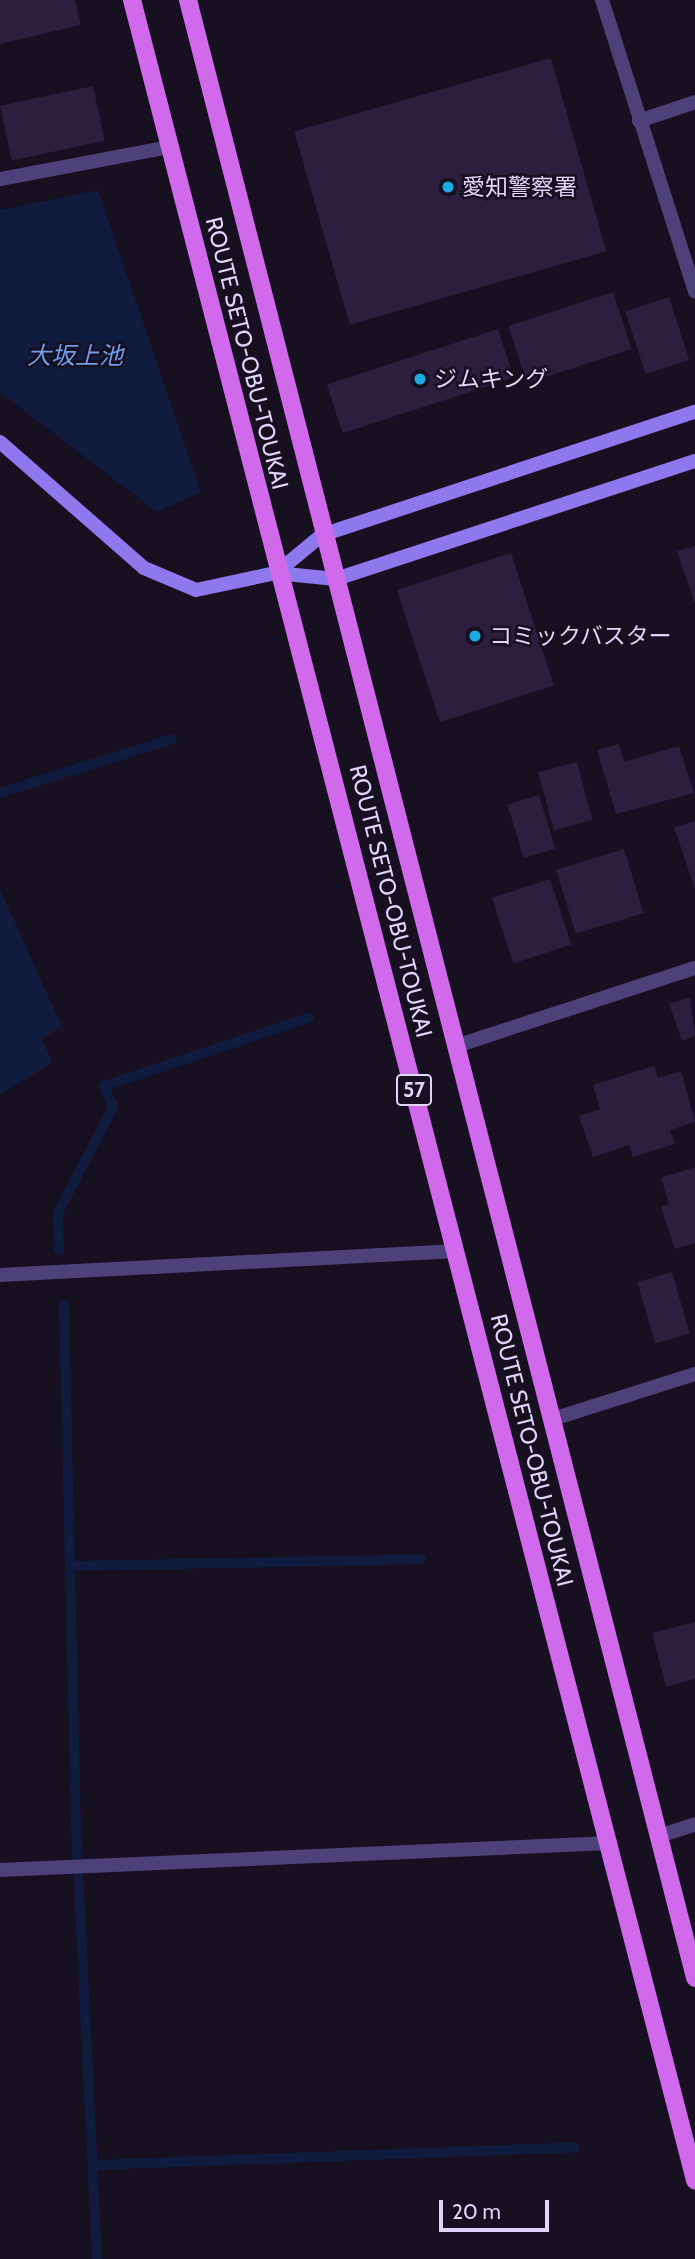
<!DOCTYPE html>
<meta charset="utf-8">
<style>
body{margin:0}
#map{position:relative;width:695px;height:2259px;overflow:hidden;background:#161021;font-family:Cabin,"Noto Sans JP",sans-serif}
div>[style]{position:absolute}
.water>*{inset:0;background:#111b3e}
.stream>*{height:10px;margin:-5px;padding:0 5px;transform-origin:5px;border-radius:5px;background:#111b3e}
.building>*{inset:0;background:#2b1e3f;transform-origin:0 0}
.street>*{height:14px;margin:-7px;padding:0 7px;transform-origin:7px;border-radius:7px;background:#4d417a}
.secondary>*{height:14px;margin:-7px;padding:0 7px;transform-origin:7px;border-radius:7px;background:#8e78ee}
.primary>*{height:18px;margin:-9px;padding:0 9px;transform-origin:9px;border-radius:9px;background:#d169ed}
.dots>*{width:19px;height:19px;translate:-50% -50%;box-sizing:border-box;border:4px solid #161021;border-radius:50%}
span{translate:-50% -50%;white-space:nowrap;text-align:center;line-height:1.15;-webkit-text-stroke:5px #161021;paint-order:stroke}
.shield-label span{padding:2px 5px;background:#161021;border:2px solid;border-radius:5px;-webkit-text-stroke-width:0}
.shield-label{font-size:21px;color:#dfd5fa;font-weight:700}
.poi-label{font-size:23px;color:#dfd5fa}
.left{translate:0 -50%;text-align:left}
.street-label{font-size:23px;color:#dfd5fa}
.water-label{font-size:24px;color:#709eed;font-style:italic}
.scale{position:absolute;left:439px;top:2200px;width:110px;height:32px;box-sizing:border-box;border:4px solid #dfd5fa;border-top:0;padding-left:9px;font-size:21px;line-height:24px;white-space:nowrap;color:#dfd5fa;-webkit-text-stroke:5px #161021;paint-order:stroke}
</style>
<div id="map">
<div class="water">
<div style="clip-path:polygon(98px 190px,201px 492px,157px 512px,0 392px,0 210px)"></div>
<div style="clip-path:polygon(0 889px,62px 1027px,41px 1039px,53px 1062px,0 1095px)"></div>
</div>
<div class="stream">
<div style="left:0;top:793px;width:180px;rotate:-17.4deg"></div>
<div style="left:59px;top:1250px;width:37px;rotate:-92deg"></div>
<div style="left:58px;top:1213px;width:119px;rotate:-62.6deg"></div>
<div style="left:113px;top:1107px;width:23px;rotate:-113deg"></div>
<div style="left:104px;top:1086px;width:216px;rotate:-18.4deg"></div>
<div style="left:64px;top:1305px;width:522px;rotate:88.68deg"></div>
<div style="left:76px;top:1827px;width:433px;rotate:87.2deg"></div>
<div style="left:71px;top:1566px;width:350px;rotate:-1.1deg"></div>
<div style="left:95px;top:2165px;width:480px;rotate:-2.1deg"></div>
</div>
<div class="building">
<div style="clip-path:polygon(0 0,75px 0,81px 25px,0 44px)"></div>
<div style="left:551px;top:58px;width:201px;height:267px;rotate:74deg"></div>
<div style="left:93px;top:86px;width:56px;height:95px;rotate:78deg"></div>
<div style="left:613px;top:292px;width:60px;height:110px;rotate:72deg"></div>
<div style="left:669px;top:297px;width:66px;height:46px;rotate:72deg"></div>
<div style="left:498px;top:329px;width:51px;height:180px;rotate:72deg"></div>
<div style="clip-path:polygon(695px 546px,695px 604px,677px 551px)"></div>
<div style="left:511px;top:553px;width:139px;height:120px;rotate:72deg"></div>
<div style="clip-path:polygon(619px 744px,624px 762px,679px 746px,694px 793px,616px 814px,597px 750px)"></div>
<div style="left:577px;top:762px;width:60px;height:40px;rotate:75deg"></div>
<div style="left:539px;top:795px;width:56px;height:33px;rotate:73deg"></div>
<div style="clip-path:polygon(695px 821px,695px 889px,674px 827px)"></div>
<div style="left:624px;top:849px;width:67px;height:71px;rotate:73deg"></div>
<div style="left:550px;top:879px;width:69px;height:61px;rotate:72deg"></div>
<div style="clip-path:polygon(690px 997px,695px 1036px,682px 1041px,669px 1004px)"></div>
<div style="clip-path:polygon(654px 1066px,658px 1078px,681px 1071px,695px 1122px,670px 1130px,675px 1144px,633px 1157px,629px 1145px,593px 1157px,579px 1116px,600px 1109px,593px 1085px)"></div>
<div style="clip-path:polygon(695px 1167px,695px 1243px,675px 1249px,661px 1207px,669px 1204px,661px 1178px)"></div>
<div style="left:672px;top:1272px;width:64px;height:36px;rotate:74deg"></div>
<div style="clip-path:polygon(695px 1622px,695px 1679px,666px 1687px,652px 1633px)"></div>
</div>
<div class="street">
<div style="left:602px;top:0;width:306px;rotate:72.3deg"></div>
<div style="left:639px;top:121px;width:59px;rotate:-18.7deg"></div>
<div style="left:0;top:179px;width:173px;rotate:-10.7deg"></div>
<div style="left:456px;top:1046px;width:251px;rotate:-18.1deg"></div>
<div style="left:0;top:1275px;width:457px;rotate:-3deg"></div>
<div style="left:553px;top:1419px;width:149px;rotate:-17.6deg"></div>
<div style="left:659px;top:1836px;width:38px;rotate:-18deg"></div>
<div style="left:0;top:1870px;width:611px;rotate:-2.53deg"></div>
</div>
<div class="secondary">
<div style="left:0;top:442px;width:191px;rotate:41.2deg"></div>
<div style="left:144px;top:568px;width:56px;rotate:22.9deg"></div>
<div style="left:196px;top:590px;width:82px;rotate:-12deg"></div>
<div style="left:276px;top:573px;width:60px;rotate:5.7deg"></div>
<div style="left:336px;top:579px;width:378px;rotate:-18.2deg"></div>
<div style="left:276px;top:573px;width:60px;rotate:-39.6deg"></div>
<div style="left:322px;top:535px;width:393px;rotate:-18.3deg"></div>
</div>
<div class="primary">
<div style="left:132px;top:0;width:2252px;rotate:75.52deg"></div>
<div style="left:188px;top:0;width:2042px;rotate:75.62deg"></div>
</div>
<div class="dots">
<div style="left:448px;top:187px;background:#1babe0"></div>
<div style="left:420px;top:379px;background:#1babe0"></div>
<div style="left:475px;top:636px;background:#1babe0"></div>
</div>
<div class="shield-label">
<span style="left:414px;top:1090px">57</span>
</div>
<div class="poi-label">
<span class="left" style="left:462px;top:187px">愛知警察署</span>
<span class="left" style="left:434px;top:379px">ジムキング</span>
<span class="left" style="left:489px;top:636px">コミックバスター</span>
</div>
<div class="street-label">
<span style="left:247px;top:353px;rotate:76deg">ROUTE SETO-OBU-TOUKAI</span>
<span style="left:391px;top:901px;rotate:76deg">ROUTE SETO-OBU-TOUKAI</span>
<span style="left:532px;top:1450px;rotate:76deg">ROUTE SETO-OBU-TOUKAI</span>
</div>
<div class="water-label">
<span style="left:75px;top:356px">大坂上池</span>
</div>
<div class="scale">20 m</div>
</div>
